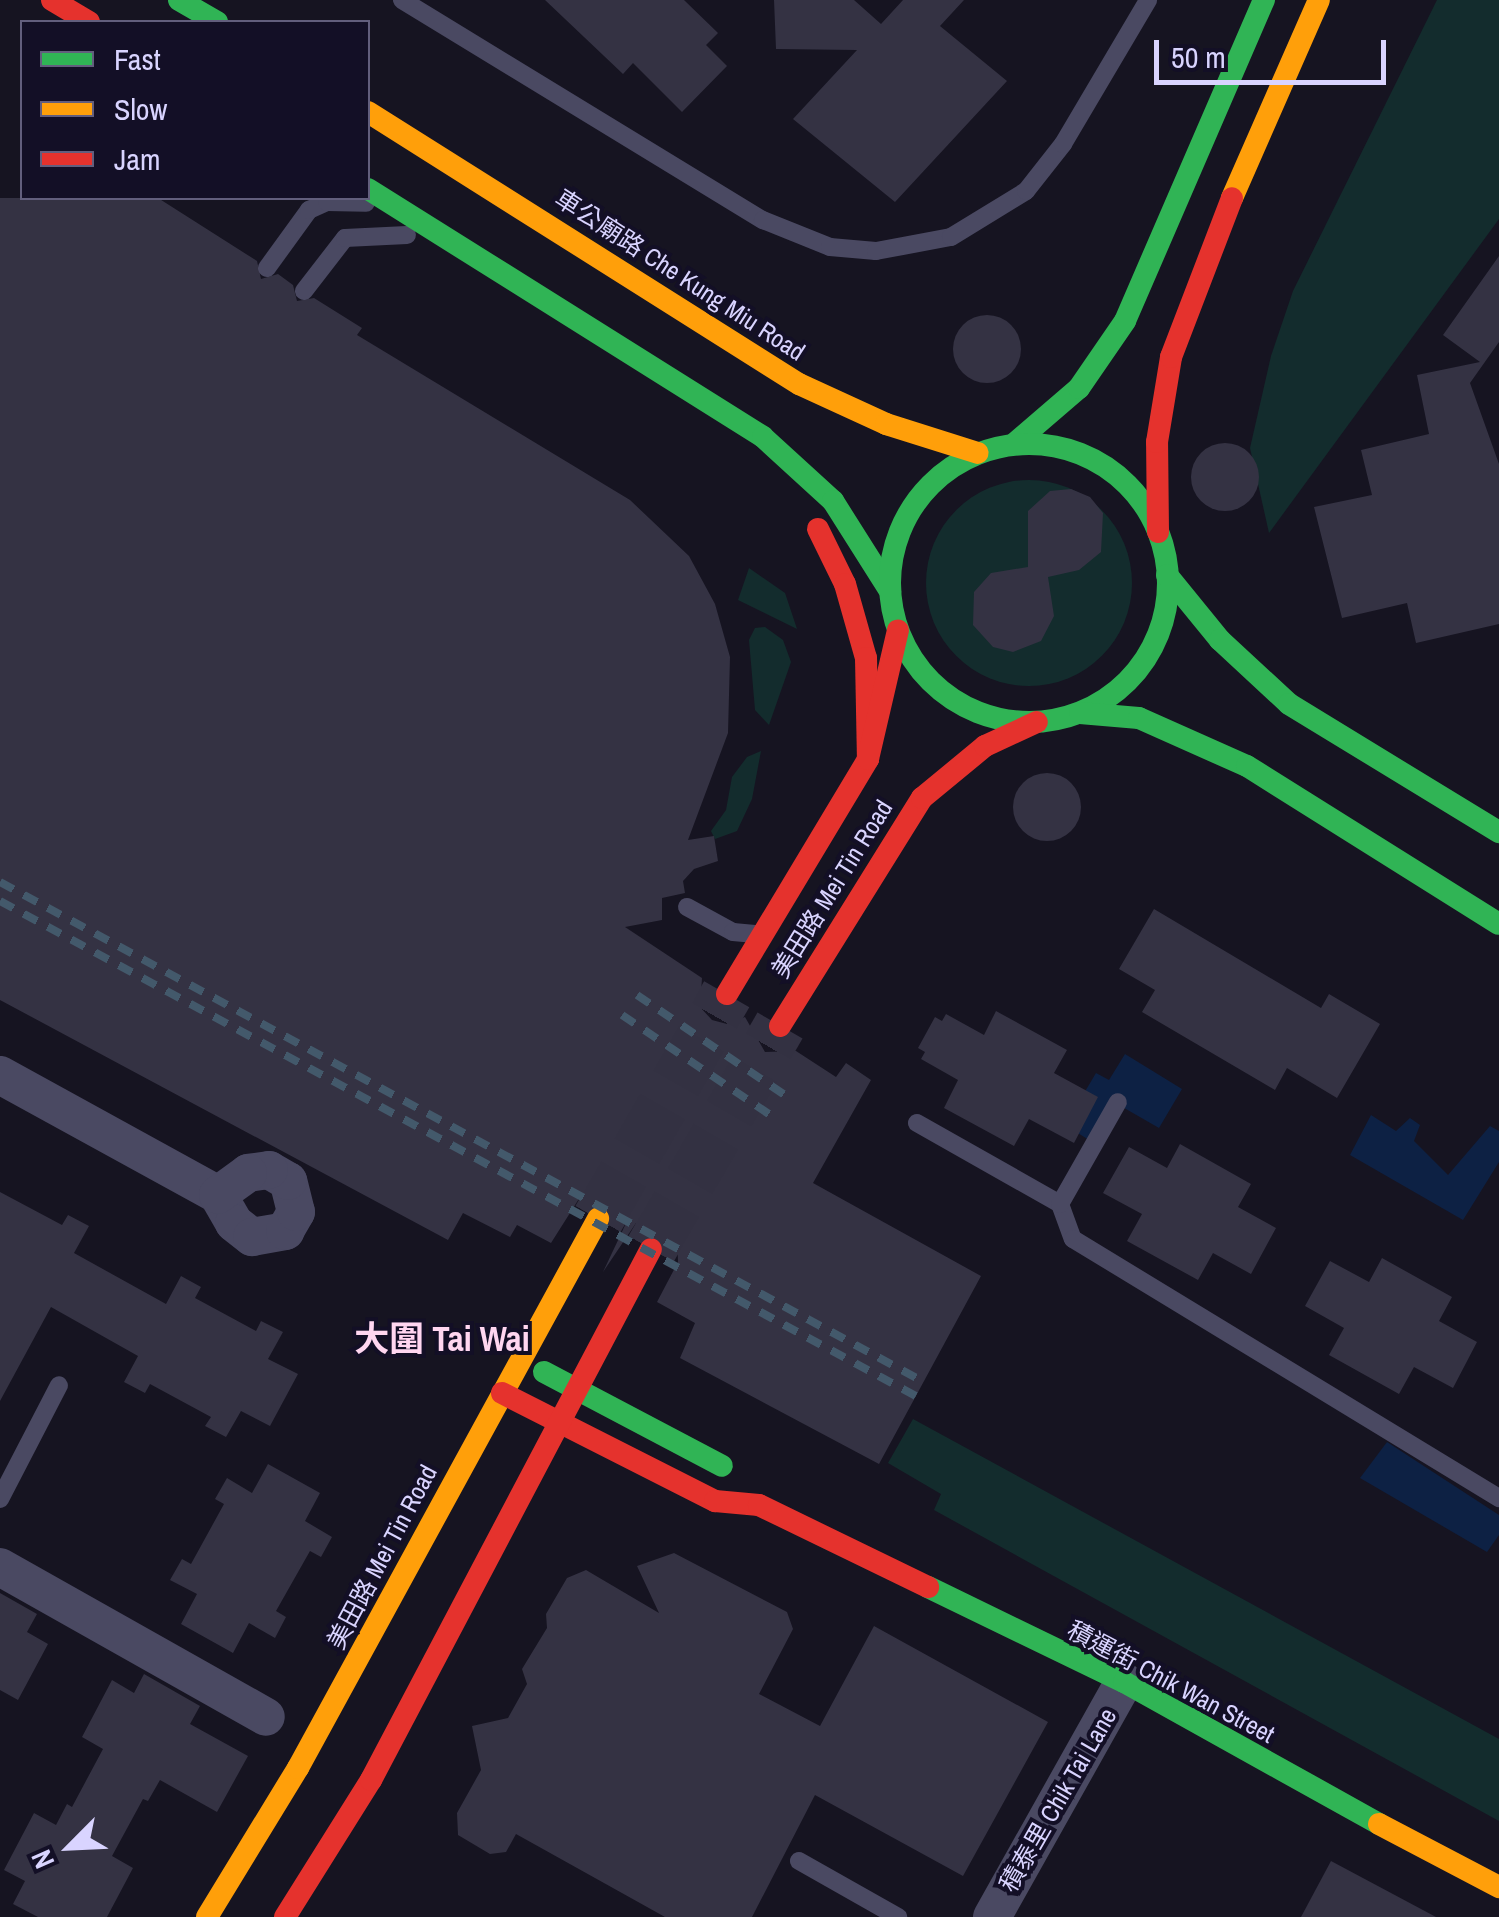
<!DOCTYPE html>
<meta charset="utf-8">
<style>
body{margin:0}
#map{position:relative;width:1499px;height:1917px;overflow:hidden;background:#161421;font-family:"Archivo Narrow","Noto Sans TC",sans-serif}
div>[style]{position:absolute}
.green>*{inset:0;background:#132c2d}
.round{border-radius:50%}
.water>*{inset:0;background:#0d2144}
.building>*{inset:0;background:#343243}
.secondary-tunnel>*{height:52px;margin-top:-26px;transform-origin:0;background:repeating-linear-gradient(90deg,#333142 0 52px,transparent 0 78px)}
.lane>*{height:18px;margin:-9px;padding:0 9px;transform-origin:9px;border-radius:9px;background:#4a4962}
.street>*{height:38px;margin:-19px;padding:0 19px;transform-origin:19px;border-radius:19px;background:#4a4962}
.fast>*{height:22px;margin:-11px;padding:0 11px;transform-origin:11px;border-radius:11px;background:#30b455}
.fast>.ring{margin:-11px;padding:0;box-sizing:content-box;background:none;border:22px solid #30b455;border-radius:50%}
.slow>*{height:22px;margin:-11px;padding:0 11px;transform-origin:11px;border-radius:11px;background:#ff9f0a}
.jam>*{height:22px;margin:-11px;padding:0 11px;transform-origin:11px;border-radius:11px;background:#e5322d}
.rail>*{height:8px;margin-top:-4px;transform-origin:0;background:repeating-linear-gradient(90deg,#43596b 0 15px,transparent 0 27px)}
span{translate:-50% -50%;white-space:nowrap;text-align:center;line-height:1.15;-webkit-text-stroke:8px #130f26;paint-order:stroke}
.street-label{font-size:25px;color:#d9d4ff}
.district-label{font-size:35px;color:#ffd6f0;font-weight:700}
.legend{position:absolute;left:20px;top:20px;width:350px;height:180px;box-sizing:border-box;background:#130f26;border:2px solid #625e7d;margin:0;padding:12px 18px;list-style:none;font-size:30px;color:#d9d4ff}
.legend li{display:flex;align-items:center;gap:20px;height:50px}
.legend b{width:50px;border:2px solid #625e7d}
.north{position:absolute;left:20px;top:1797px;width:100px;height:100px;-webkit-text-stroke:8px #130f26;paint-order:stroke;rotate:246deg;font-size:28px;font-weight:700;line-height:40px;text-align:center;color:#d9d4ff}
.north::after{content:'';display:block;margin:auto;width:35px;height:45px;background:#d9d4ff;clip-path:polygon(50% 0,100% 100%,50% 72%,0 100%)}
.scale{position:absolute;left:1154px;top:40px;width:232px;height:45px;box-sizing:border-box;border:5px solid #d9d4ff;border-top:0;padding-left:12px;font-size:30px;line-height:35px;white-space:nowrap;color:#d9d4ff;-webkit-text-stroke:8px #130f26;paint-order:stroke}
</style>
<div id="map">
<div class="green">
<div style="clip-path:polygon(1437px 0,1499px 0,1499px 219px,1269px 533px,1250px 448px,1271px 356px,1293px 291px)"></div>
<div class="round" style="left:926px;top:480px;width:206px;height:206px"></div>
<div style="clip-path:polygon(749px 568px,785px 593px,797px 629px,738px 600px)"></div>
<div style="clip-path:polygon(765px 627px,783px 640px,791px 662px,769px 725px,755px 710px,749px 640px,755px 628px)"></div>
<div style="clip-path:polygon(761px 751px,752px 799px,737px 831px,715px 839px,711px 831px,726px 810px,732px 777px,747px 757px)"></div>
<div style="clip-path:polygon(913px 1419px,1499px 1739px,1499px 1821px,934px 1510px,941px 1494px,888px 1463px)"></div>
</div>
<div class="water">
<div style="clip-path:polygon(1125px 1054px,1182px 1089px,1159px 1128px,1112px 1101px,1089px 1140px,1065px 1125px,1096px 1073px,1109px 1080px)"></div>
<div style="clip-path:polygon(1371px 1115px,1396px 1131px,1410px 1118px,1420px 1125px,1414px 1141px,1448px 1175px,1490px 1126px,1499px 1131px,1499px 1162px,1463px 1220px,1350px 1155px)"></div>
<div style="clip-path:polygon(1387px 1442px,1499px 1515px,1499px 1535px,1487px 1552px,1360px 1478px)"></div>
</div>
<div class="building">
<div style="clip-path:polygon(545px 0,684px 0,718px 33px,706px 45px,727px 66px,682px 112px,633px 63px,623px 74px)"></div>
<div style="clip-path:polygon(774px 0,854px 0,881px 24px,903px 0,964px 0,940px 26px,1007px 81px,895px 202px,793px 119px,857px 50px,776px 49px)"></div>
<div style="clip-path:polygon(0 198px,158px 198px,257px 261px,261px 279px,278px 274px,293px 285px,297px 301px,314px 298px,362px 328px,357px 335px,630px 500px,689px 556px,715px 604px,730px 657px,728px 733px,688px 840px,714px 836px,718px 861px,694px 869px,683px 881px,685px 893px,662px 898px,662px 920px,625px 927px,702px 978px,700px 1007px,712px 1020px,727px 1024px,745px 1017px,765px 1052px,796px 1051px,836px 1077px,846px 1063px,871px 1080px,813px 1183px,981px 1276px,879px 1464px,680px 1358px,695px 1323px,657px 1302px,678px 1262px,677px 1234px,664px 1222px,636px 1223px,603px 1272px,628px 1219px,611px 1192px,582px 1194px,551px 1243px,517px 1225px,510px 1237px,463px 1213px,448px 1240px,0 1000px)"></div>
<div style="clip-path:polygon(1499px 256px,1499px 342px,1470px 383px,1499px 464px,1499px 624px,1416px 643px,1407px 603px,1342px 618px,1314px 507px,1372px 495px,1361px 450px,1429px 434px,1417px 375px,1480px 362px,1443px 335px)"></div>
<div class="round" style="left:953px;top:315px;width:68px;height:68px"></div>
<div class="round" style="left:1191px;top:443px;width:68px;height:68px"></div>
<div style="clip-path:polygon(1071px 489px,1090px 497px,1103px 513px,1101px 552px,1079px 570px,1048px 577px,1054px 616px,1041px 641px,1013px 652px,993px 647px,973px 625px,974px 592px,991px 573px,1028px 567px,1028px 511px,1050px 491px)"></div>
<div class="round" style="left:1013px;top:773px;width:68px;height:68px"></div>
<div style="clip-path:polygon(1154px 909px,1321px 1008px,1329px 994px,1380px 1024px,1337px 1098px,1287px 1068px,1275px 1090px,1142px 1012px,1155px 990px,1119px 969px)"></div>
<div style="clip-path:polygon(996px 1011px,1067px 1050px,1054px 1073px,1098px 1097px,1074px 1143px,1029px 1119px,1014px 1146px,944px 1108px,958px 1080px,921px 1059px,925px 1052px,918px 1048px,935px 1017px,942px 1021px,946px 1014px,984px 1035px)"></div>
<div style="clip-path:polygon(1180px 1144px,1251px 1184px,1238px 1207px,1276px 1228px,1251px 1274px,1213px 1253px,1198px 1280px,1127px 1241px,1142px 1214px,1103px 1193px,1129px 1147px,1167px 1168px)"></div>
<div style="clip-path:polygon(0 1192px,62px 1225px,68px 1215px,89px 1226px,74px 1253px,166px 1304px,181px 1276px,201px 1287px,195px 1298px,256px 1331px,261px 1321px,283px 1332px,268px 1359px,298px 1374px,270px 1426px,241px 1411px,226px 1437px,205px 1426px,211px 1417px,150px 1384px,145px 1393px,124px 1382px,138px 1356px,51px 1307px,0 1401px)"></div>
<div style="clip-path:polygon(1382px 1258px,1452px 1297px,1439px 1321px,1477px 1342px,1453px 1388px,1414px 1367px,1399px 1394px,1329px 1355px,1344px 1328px,1305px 1306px,1330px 1261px,1369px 1282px)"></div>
<div style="clip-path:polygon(268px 1464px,320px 1493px,305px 1521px,332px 1537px,321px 1557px,310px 1551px,276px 1611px,286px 1617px,275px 1638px,249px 1623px,233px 1653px,181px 1624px,197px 1594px,170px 1580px,182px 1559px,191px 1564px,224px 1504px,215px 1499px,227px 1478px,252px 1493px)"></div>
<div style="clip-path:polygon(674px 1553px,787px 1612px,793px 1629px,759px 1694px,820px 1726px,874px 1626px,1048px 1722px,963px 1876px,815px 1795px,752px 1917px,665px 1917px,516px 1834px,506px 1852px,490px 1854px,458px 1835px,457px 1813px,481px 1770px,472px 1726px,508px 1718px,527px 1684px,522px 1669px,547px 1628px,546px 1614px,567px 1578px,586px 1570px,659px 1613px,637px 1566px)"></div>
<div style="clip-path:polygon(0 1593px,37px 1614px,27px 1632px,48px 1644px,18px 1700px,0 1690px)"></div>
<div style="clip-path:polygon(144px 1674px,200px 1706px,190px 1724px,248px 1756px,217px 1812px,160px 1780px,148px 1801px,143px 1799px,112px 1856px,133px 1868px,107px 1917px,38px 1917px,13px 1904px,25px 1881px,4px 1870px,34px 1813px,56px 1825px,67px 1804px,72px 1807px,103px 1749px,82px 1737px,112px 1680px,134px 1693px)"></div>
<div style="clip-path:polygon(1331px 1861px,1436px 1917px,1301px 1917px)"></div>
</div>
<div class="secondary-tunnel">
<div style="left:598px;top:1219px;width:259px;rotate:-60.2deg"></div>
<div style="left:651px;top:1249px;width:258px;rotate:-60deg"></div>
</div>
<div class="lane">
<div style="left:402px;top:0;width:423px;rotate:31.4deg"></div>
<div style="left:763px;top:220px;width:72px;rotate:21.9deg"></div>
<div style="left:830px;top:247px;width:46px;rotate:5deg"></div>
<div style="left:876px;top:251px;width:76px;rotate:-10.6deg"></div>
<div style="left:951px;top:237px;width:88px;rotate:-31.5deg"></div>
<div style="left:1026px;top:191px;width:60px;rotate:-51.8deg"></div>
<div style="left:1063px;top:144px;width:167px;rotate:-59.4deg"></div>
<div style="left:267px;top:268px;width:72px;rotate:-54.1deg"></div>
<div style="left:309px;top:210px;width:20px;rotate:-24deg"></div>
<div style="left:327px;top:202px;width:39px;rotate:1deg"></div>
<div style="left:304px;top:291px;width:67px;rotate:-52.3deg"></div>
<div style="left:345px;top:238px;width:62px;rotate:-2.8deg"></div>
<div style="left:687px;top:907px;width:52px;rotate:28.5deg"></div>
<div style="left:733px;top:932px;width:22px;rotate:5deg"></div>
<div style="left:917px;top:1123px;width:164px;rotate:29.5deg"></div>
<div style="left:1060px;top:1204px;width:37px;rotate:70deg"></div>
<div style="left:1073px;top:1239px;width:499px;rotate:31.3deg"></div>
<div style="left:1060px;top:1204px;width:117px;rotate:-60.4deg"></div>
<div style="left:0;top:1499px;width:128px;rotate:-62.6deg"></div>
<div style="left:799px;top:1861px;width:114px;rotate:29.5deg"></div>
</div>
<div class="street">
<div style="left:0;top:1075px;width:249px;rotate:28.8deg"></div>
<div style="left:218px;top:1195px;width:32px;rotate:60deg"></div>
<div style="left:234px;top:1223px;width:23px;rotate:38deg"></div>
<div style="left:252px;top:1237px;width:34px;rotate:-10deg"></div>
<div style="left:285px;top:1231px;width:22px;rotate:-60deg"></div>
<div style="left:296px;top:1212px;width:32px;rotate:-104deg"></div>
<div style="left:288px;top:1181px;width:22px;rotate:-150deg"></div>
<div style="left:269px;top:1170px;width:21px;rotate:172deg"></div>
<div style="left:248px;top:1173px;width:37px;rotate:144deg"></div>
<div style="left:0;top:1567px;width:305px;rotate:29.4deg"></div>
<div style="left:992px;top:1917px;width:270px;rotate:-60.7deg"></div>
</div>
<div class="fast">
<div style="left:179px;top:0;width:44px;rotate:30.1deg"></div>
<div style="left:368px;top:189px;width:466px;rotate:32.1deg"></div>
<div style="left:763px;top:437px;width:95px;rotate:42.4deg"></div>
<div style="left:833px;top:501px;width:107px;rotate:57.7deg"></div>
<div style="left:1015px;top:443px;width:84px;rotate:-40.7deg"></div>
<div style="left:1079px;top:388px;width:81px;rotate:-55.5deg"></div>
<div style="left:1125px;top:321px;width:350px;rotate:-66.6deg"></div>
<div class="ring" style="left:890px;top:444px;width:256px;height:256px"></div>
<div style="left:1167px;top:575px;width:84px;rotate:50.8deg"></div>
<div style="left:1220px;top:640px;width:94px;rotate:42.8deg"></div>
<div style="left:1289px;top:704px;width:246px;rotate:31.4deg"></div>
<div style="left:1080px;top:713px;width:59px;rotate:4.8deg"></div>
<div style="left:1139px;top:718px;width:118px;rotate:24deg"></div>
<div style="left:1247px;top:766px;width:297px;rotate:32.1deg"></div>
<div style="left:544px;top:1372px;width:201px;rotate:27.8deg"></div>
<div style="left:928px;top:1587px;width:218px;rotate:25.9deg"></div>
<div style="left:1124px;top:1682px;width:292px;rotate:29.1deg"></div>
</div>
<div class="slow">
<div style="left:368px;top:112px;width:510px;rotate:32.26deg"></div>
<div style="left:799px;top:384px;width:96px;rotate:24.7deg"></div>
<div style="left:886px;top:424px;width:96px;rotate:17.5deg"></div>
<div style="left:1232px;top:198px;width:216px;rotate:-66.3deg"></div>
<div style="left:1379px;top:1824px;width:136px;rotate:27.7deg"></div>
<div style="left:207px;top:1917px;width:175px;rotate:-58.6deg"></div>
<div style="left:298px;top:1768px;width:626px;rotate:-61.35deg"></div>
</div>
<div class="jam">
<div style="left:52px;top:0;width:43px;rotate:30.7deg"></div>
<div style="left:818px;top:529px;width:61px;rotate:63.9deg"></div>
<div style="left:845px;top:584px;width:77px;rotate:74.2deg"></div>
<div style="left:866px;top:658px;width:101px;rotate:88.9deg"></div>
<div style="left:1158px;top:532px;width:90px;rotate:-90.6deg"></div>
<div style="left:1157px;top:442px;width:86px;rotate:-80.6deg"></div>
<div style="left:1171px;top:357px;width:170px;rotate:-69deg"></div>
<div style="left:727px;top:994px;width:274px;rotate:-59deg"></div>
<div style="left:868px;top:759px;width:132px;rotate:-76.9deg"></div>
<div style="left:780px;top:1026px;width:269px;rotate:-58.1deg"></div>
<div style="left:922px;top:798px;width:82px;rotate:-39.5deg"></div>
<div style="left:985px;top:746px;width:57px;rotate:-24.8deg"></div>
<div style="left:502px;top:1393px;width:239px;rotate:26.9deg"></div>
<div style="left:715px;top:1501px;width:44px;rotate:5.2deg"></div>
<div style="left:759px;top:1505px;width:188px;rotate:25.9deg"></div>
<div style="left:285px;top:1917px;width:162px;rotate:-57.9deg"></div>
<div style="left:371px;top:1780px;width:600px;rotate:-62.2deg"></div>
</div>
<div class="rail">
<div style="left:0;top:882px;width:1051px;rotate:28.42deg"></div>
<div style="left:0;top:901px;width:1041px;rotate:28.39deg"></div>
<div style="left:637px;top:995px;width:180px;rotate:34.1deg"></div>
<div style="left:622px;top:1015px;width:179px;rotate:34deg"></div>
</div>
<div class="street-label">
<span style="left:680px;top:275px;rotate:33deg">車公廟路 Che Kung Miu Road</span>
<span style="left:832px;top:889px;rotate:-58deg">美田路 Mei Tin Road</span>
<span style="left:382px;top:1557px;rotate:-62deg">美田路 Mei Tin Road</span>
<span style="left:1171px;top:1682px;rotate:28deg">積運街 Chik Wan Street</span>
<span style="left:1058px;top:1800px;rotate:-60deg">積泰里 Chik Tai Lane</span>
</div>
<div class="district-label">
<span style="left:442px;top:1339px">大圍 Tai Wai</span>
</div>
<ul class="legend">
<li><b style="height:12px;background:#30b455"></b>Fast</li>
<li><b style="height:12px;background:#ff9f0a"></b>Slow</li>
<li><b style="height:12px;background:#e5322d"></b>Jam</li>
</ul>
<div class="north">N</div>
<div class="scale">50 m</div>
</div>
